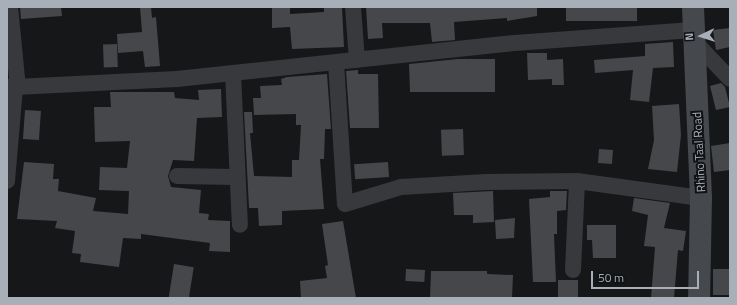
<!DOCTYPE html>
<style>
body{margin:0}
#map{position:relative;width:737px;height:305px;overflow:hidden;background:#161718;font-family:"Titillium Web",sans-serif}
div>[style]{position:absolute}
.building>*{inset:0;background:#45474b;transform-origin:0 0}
.street>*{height:16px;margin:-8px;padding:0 8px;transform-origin:8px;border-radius:8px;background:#37393d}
.secondary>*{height:22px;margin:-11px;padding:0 11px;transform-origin:11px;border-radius:11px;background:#45484d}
span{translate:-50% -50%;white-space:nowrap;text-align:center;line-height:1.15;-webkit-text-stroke:4px #111213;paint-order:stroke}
.street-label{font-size:12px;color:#a8afb8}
.frame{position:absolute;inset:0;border:8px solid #a8afb8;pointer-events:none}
.north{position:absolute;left:681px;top:16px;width:40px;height:40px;-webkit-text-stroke:3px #111213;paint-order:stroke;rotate:266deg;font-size:11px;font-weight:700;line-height:16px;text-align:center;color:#a8afb8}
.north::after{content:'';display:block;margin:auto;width:14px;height:18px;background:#a8afb8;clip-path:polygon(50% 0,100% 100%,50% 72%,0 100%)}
.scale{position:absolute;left:591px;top:271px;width:108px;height:18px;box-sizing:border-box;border:2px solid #a8afb8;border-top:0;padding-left:5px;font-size:12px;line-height:14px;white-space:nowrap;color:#a8afb8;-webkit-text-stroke:3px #111213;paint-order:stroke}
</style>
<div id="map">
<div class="building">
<div style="clip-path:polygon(20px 7px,61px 7px,62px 16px,21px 19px)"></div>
<div style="clip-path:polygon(140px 7px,151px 7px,152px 18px,156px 17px,160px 66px,145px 67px,143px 51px,118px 53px,117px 34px,142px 32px)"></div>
<div style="clip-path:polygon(272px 7px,290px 7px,290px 14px,324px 12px,324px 7px,342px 7px,344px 47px,292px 49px,290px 27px,272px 28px)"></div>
<div style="clip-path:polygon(366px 7px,537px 7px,537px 16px,507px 21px,507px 18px,454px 22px,455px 40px,432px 42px,430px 23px,382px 23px,383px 38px,368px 39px)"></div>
<div style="left:566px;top:7px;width:71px;height:14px"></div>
<div style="clip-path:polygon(730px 28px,730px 47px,716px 50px,713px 30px)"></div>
<div style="clip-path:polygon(673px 42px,674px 67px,653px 68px,649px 102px,630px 100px,633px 70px,595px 73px,594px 60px,645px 56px,645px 44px)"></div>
<div style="left:117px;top:44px;width:23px;height:14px;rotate:88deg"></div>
<div style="clip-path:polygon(527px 53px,547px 53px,547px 60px,563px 59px,564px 85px,552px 85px,552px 79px,528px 80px)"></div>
<div style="clip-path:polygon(458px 59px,495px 59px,495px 92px,410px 92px,409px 64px)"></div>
<div style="clip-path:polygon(358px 70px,358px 74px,378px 74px,379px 128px,350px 128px,346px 71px)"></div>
<div style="clip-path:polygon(327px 74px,331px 129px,325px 129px,324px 159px,320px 159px,324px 209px,282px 211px,282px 225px,259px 226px,258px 208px,249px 208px,244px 112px,252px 112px,253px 133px,250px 133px,254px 176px,292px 177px,292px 160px,299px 160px,301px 125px,296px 125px,296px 114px,254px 115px,253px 98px,261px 98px,260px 86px,282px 85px,281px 79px,287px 77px)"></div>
<div style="clip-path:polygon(721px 83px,725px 87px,730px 107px,716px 110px,710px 86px)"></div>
<div style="clip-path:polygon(221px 89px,222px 117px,197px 118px,194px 161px,173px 160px,168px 176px,171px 187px,201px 190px,199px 213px,209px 214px,208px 220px,230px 221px,230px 252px,209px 251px,210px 243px,141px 234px,141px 239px,123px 238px,119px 267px,80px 262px,81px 254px,72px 253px,75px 231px,55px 228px,57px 221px,17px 219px,24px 162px,54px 164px,53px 179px,59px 179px,58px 191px,96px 198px,93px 211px,128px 214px,129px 191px,99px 190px,100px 167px,127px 168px,130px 141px,95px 142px,94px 107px,111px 107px,110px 92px,174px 92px,175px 98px,199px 100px,198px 90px)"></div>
<div style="clip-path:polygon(679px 104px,681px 135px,677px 172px,648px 169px,654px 140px,652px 106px)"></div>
<div style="left:25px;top:110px;width:16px;height:29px;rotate:4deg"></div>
<div style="left:463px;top:129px;width:26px;height:22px;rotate:88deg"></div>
<div style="clip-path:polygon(730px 143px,730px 170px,714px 172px,711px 146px)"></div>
<div style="left:599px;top:149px;width:14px;height:14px;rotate:4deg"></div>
<div style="left:388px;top:162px;width:15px;height:34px;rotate:86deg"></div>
<div style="clip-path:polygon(493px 191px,494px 222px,473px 223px,473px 215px,454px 215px,453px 193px)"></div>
<div style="clip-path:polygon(550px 191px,567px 191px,566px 210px,557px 211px,557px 234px,554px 234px,556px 282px,533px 282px,529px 199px,550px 197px)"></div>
<div style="clip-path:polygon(634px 198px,670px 203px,664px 228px,686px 231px,683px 251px,678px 250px,674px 298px,651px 298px,655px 247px,644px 246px,648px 215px,632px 211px)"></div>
<div style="clip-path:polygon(515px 218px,514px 238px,496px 239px,495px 220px)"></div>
<div style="clip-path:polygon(343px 221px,356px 298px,301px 298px,300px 281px,327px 278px,325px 266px,328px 265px,322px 224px)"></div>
<div style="clip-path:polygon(587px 225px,616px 225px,616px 258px,593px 258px,592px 240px,587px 240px)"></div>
<div style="left:174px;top:264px;width:20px;height:34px;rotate:9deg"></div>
<div style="left:406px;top:269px;width:19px;height:12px;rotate:3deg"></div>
<div style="left:713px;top:269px;width:17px;height:26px"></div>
<div style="clip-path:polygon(431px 271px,487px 271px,487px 274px,513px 275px,512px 298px,430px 298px)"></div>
<div style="left:558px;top:280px;width:20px;height:18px"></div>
</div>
<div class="street">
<div style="left:353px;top:7px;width:53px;rotate:85.7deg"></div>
<div style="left:694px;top:41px;width:52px;rotate:46.5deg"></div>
<div style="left:336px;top:62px;width:142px;rotate:86.4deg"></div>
<div style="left:345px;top:204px;width:59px;rotate:-16.9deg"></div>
<div style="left:401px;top:187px;width:85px;rotate:-3.4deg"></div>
<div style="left:486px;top:182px;width:91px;rotate:-0.6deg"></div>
<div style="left:577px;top:181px;width:125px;rotate:7.8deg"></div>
<div style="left:233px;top:73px;width:152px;rotate:87.4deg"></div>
<div style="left:7px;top:87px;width:8px"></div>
<div style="left:15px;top:87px;width:9px;rotate:-77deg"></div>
<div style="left:17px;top:78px;width:71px;rotate:-95.6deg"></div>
<div style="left:177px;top:176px;width:59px;rotate:1deg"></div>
<div style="left:7px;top:181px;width:94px;rotate:-85.1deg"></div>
<div style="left:15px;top:87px;width:162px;rotate:-2.8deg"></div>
<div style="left:177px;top:79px;width:340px;rotate:-6.1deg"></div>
<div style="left:515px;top:43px;width:178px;rotate:-4.2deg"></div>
<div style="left:573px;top:270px;width:89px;rotate:-87.4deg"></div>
</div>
<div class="secondary">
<div style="left:693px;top:7px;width:191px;rotate:87.6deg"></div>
<div style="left:701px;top:198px;width:100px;rotate:91.1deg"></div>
</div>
<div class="street-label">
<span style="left:699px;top:152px;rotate:-93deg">Rhino Taal Road</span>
</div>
<div class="frame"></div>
<div class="north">N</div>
<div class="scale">50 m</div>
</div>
